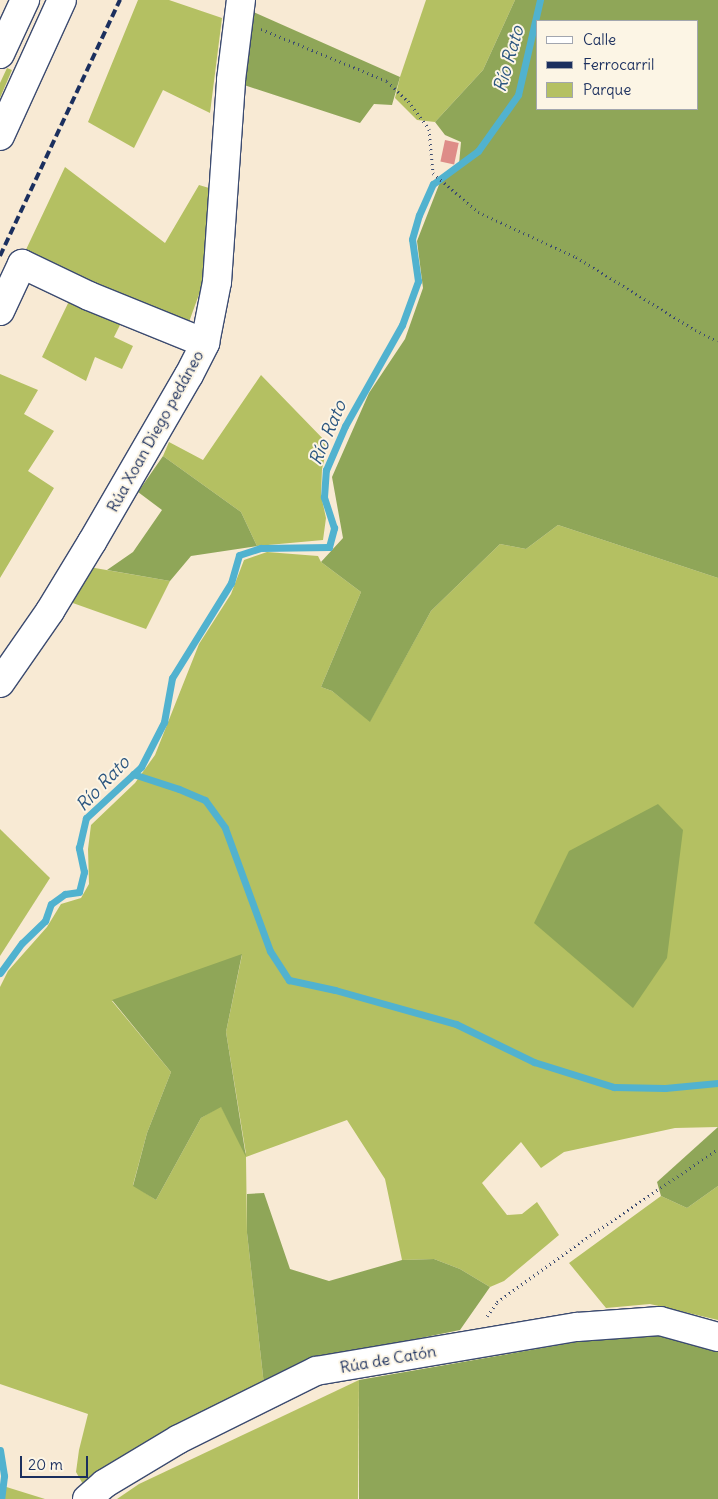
<!DOCTYPE html>
<meta charset="utf-8">
<style>
body{margin:0}
#map{position:relative;width:718px;height:1499px;overflow:hidden;background:#f8ead4;font-family:Delius,sans-serif}
div>[style]{position:absolute}
.green>*{inset:0;background:#b4c062}
.forest>*{inset:0;background:#8fa658}
.stream>*{height:7px;margin:-3.5px;padding:0 3.5px;transform-origin:3.5px;border-radius:3.5px;background:#51b2cf}
.building>*{inset:0;background:#de8c88;transform-origin:0 0}
.path>*{height:3px;margin-top:-1.5px;transform-origin:0;background:repeating-linear-gradient(90deg,#3c4b70 0 1px,transparent 0 5px)}
.roads{filter:drop-shadow(1px 0 #3c4b70) drop-shadow(-1px 0 #3c4b70) drop-shadow(0 1px #3c4b70) drop-shadow(0 -1px #3c4b70)}
.minor>*{height:28px;margin:-14px;padding:0 14px;transform-origin:14px;border-radius:14px;background:#fff}
.rail>*{height:4px;margin-top:-2px;transform-origin:0;background:repeating-linear-gradient(90deg,#1b2f5e 0 8px,transparent 0 12px)}
span{translate:-50% -50%;white-space:nowrap;text-align:center;line-height:1.15;-webkit-text-stroke:4px #fcf5e5;paint-order:stroke}
.street-label{font-size:16px;color:#1b2f5e}
.water-label{font-size:18px;color:#2b5680;font-style:italic}
.legend{position:absolute;left:536px;top:20px;width:162px;height:90px;box-sizing:border-box;background:#fcf5e5;border:1px solid #a2a6af;margin:0;padding:6px 9px;list-style:none;font-size:15px;color:#1b2f5e}
.legend li{display:flex;align-items:center;gap:10px;height:25px}
.legend b{width:25px;border:1px solid #a2a6af}
.scale{position:absolute;left:20px;top:1456px;width:68px;height:22px;box-sizing:border-box;border:2px solid #1b2f5e;border-top:0;padding-left:6px;font-size:15px;line-height:18px;white-space:nowrap;color:#1b2f5e;-webkit-text-stroke:4px #fcf5e5;paint-order:stroke}
</style>
<div id="map">
<div class="green">
<div style="clip-path:polygon(138px 0,169px 0,222px 18px,210px 113px,163px 90px,134px 148px,88px 122px)"></div>
<div style="clip-path:polygon(426px 0,515px 0,483px 70px,435px 122px,417px 120px,395px 98px,400px 77px)"></div>
<div style="clip-path:polygon(7px 68px,12px 70px,0 98px,0 83px)"></div>
<div style="clip-path:polygon(65px 167px,165px 243px,199px 185px,209px 188px,206px 275px,185px 333px,23px 256px)"></div>
<div style="clip-path:polygon(73px 293px,125px 315px,114px 337px,133px 346px,122px 369px,95px 357px,86px 381px,42px 357px)"></div>
<div style="clip-path:polygon(0 374px,38px 390px,24px 414px,54px 431px,28px 471px,54px 488px,0 578px)"></div>
<div style="clip-path:polygon(261px 375px,328px 444px,322px 469px,321px 495px,326px 518px,323px 540px,257px 546px,241px 512px,163px 456px,169px 442px,203px 460px)"></div>
<div style="clip-path:polygon(evenodd,558px 525px,718px 578px,718px 1127px,675px 1128px,564px 1152px,541px 1168px,521px 1142px,482px 1183px,507px 1215px,522px 1214px,537px 1202px,559px 1235px,504px 1281px,490px 1287px,460px 1269px,434px 1259px,402px 1260px,385px 1179px,347px 1120px,246px 1157px,247px 1233px,264px 1385px,84px 1486px,76px 1472px,79px 1450px,88px 1414px,0 1384px,0 987px,8px 971px,47px 927px,61px 904px,81px 898px,89px 884px,88px 849px,91px 825px,135px 783px,155px 755px,199px 644px,231px 594px,244px 560px,267px 552px,318px 556px,321px 562px,361px 592px,321px 687px,332px 691px,370px 721px,431px 611px,500px 544px,526px 549px,558px 525px,242px 955px,226px 1032px,246px 1154px,221px 1106px,201px 1118px,156px 1200px,133px 1185px,147px 1133px,171px 1072px,112px 1001px,242px 955px)"></div>
<div style="clip-path:polygon(89px 567px,170px 581px,146px 629px,70px 602px)"></div>
<div style="clip-path:polygon(0 829px,50px 878px,0 956px)"></div>
<div style="clip-path:polygon(718px 1186px,718px 1320px,650px 1304px,606px 1308px,569px 1263px,661px 1196px,687px 1208px)"></div>
<div style="clip-path:polygon(359px 1380px,358px 1499px,117px 1499px,139px 1484px)"></div>
<div style="clip-path:polygon(0 1485px,45px 1499px,0 1499px)"></div>
</div>
<div class="forest">
<div style="clip-path:polygon(evenodd,515px 0,718px 0,718px 578px,558px 525px,526px 549px,500px 544px,431px 611px,370px 722px,332px 691px,321px 687px,361px 592px,321px 562px,343px 538px,332px 477px,369px 393px,405px 339px,423px 288px,417px 241px,442px 177px,459px 164px,461px 142px,445px 135px,435px 122px,483px 70px,515px 0,537px 21px,697px 21px,697px 109px,537px 109px,537px 21px)"></div>
<div style="clip-path:polygon(249px 10px,400px 77px,392px 105px,374px 104px,360px 123px,244px 85px)"></div>
<div style="clip-path:polygon(163px 456px,241px 512px,257px 546px,191px 556px,170px 581px,107px 570px,133px 552px,162px 510px,138px 492px)"></div>
<div style="clip-path:polygon(658px 804px,683px 830px,667px 958px,633px 1008px,534px 923px,569px 851px)"></div>
<div style="clip-path:polygon(242px 954px,226px 1032px,246px 1157px,221px 1107px,201px 1118px,156px 1200px,133px 1186px,147px 1133px,171px 1072px,112px 1000px)"></div>
<div style="clip-path:polygon(718px 1127px,718px 1186px,687px 1208px,661px 1196px,657px 1182px)"></div>
<div style="clip-path:polygon(264px 1193px,290px 1269px,329px 1281px,402px 1260px,434px 1259px,460px 1269px,490px 1287px,460px 1330px,328px 1357px,264px 1385px,247px 1233px,247px 1194px)"></div>
<div style="clip-path:polygon(657px 1328px,718px 1345px,718px 1499px,359px 1499px,359px 1380px)"></div>
</div>
<div class="stream">
<div style="left:133px;top:774px;width:48px;rotate:18.1deg"></div>
<div style="left:179px;top:789px;width:28px;rotate:23deg"></div>
<div style="left:205px;top:800px;width:34px;rotate:54deg"></div>
<div style="left:225px;top:828px;width:131px;rotate:69.9deg"></div>
<div style="left:270px;top:951px;width:35px;rotate:57deg"></div>
<div style="left:289px;top:980px;width:47px;rotate:12.3deg"></div>
<div style="left:335px;top:990px;width:126px;rotate:15.7deg"></div>
<div style="left:456px;top:1024px;width:87px;rotate:26deg"></div>
<div style="left:534px;top:1062px;width:84px;rotate:17.4deg"></div>
<div style="left:614px;top:1087px;width:51px;rotate:1.1deg"></div>
<div style="left:665px;top:1088px;width:53px;rotate:-5.4deg"></div>
<div style="left:0;top:973px;width:37px;rotate:-54deg"></div>
<div style="left:22px;top:943px;width:32px;rotate:-44deg"></div>
<div style="left:45px;top:921px;width:18px;rotate:-71deg"></div>
<div style="left:51px;top:904px;width:17px;rotate:-36deg"></div>
<div style="left:65px;top:894px;width:14px;rotate:-8deg"></div>
<div style="left:79px;top:892px;width:21px;rotate:-76deg"></div>
<div style="left:84px;top:872px;width:25px;rotate:-102deg"></div>
<div style="left:79px;top:848px;width:31px;rotate:-77deg"></div>
<div style="left:86px;top:818px;width:75px;rotate:-42.8deg"></div>
<div style="left:141px;top:767px;width:51px;rotate:-62.9deg"></div>
<div style="left:164px;top:722px;width:45px;rotate:-79.7deg"></div>
<div style="left:172px;top:678px;width:112px;rotate:-58.2deg"></div>
<div style="left:231px;top:583px;width:29px;rotate:-74deg"></div>
<div style="left:239px;top:555px;width:23px;rotate:-18deg"></div>
<div style="left:261px;top:548px;width:68px;rotate:-0.8deg"></div>
<div style="left:329px;top:547px;width:20px;rotate:-75deg"></div>
<div style="left:334px;top:528px;width:33px;rotate:-108deg"></div>
<div style="left:324px;top:497px;width:27px;rotate:-86deg"></div>
<div style="left:326px;top:470px;width:48px;rotate:-66.6deg"></div>
<div style="left:345px;top:426px;width:116px;rotate:-60.6deg"></div>
<div style="left:402px;top:325px;width:47px;rotate:-70deg"></div>
<div style="left:418px;top:281px;width:42px;rotate:-98.1deg"></div>
<div style="left:412px;top:239px;width:25px;rotate:-74deg"></div>
<div style="left:419px;top:215px;width:34px;rotate:-66deg"></div>
<div style="left:433px;top:184px;width:56px;rotate:-36.3deg"></div>
<div style="left:478px;top:151px;width:69px;rotate:-54.5deg"></div>
<div style="left:518px;top:95px;width:98px;rotate:-77deg"></div>
<div style="left:0;top:1450px;width:26px;rotate:81deg"></div>
<div style="left:4px;top:1476px;width:23px;rotate:97deg"></div>
</div>
<div class="building">
<div style="left:445px;top:140px;width:14px;height:22px;rotate:12deg"></div>
</div>
<div class="path">
<div style="left:261px;top:29px;width:136px;rotate:22.4deg"></div>
<div style="left:387px;top:81px;width:29px;rotate:44deg"></div>
<div style="left:408px;top:101px;width:35px;rotate:53deg"></div>
<div style="left:429px;top:129px;width:44px;rotate:84.8deg"></div>
<div style="left:433px;top:173px;width:60px;rotate:40.9deg"></div>
<div style="left:478px;top:212px;width:108px;rotate:24.7deg"></div>
<div style="left:576px;top:257px;width:140px;rotate:31.5deg"></div>
<div style="left:695px;top:330px;width:25px;rotate:26deg"></div>
<div style="left:487px;top:1316px;width:17px;rotate:-54deg"></div>
<div style="left:497px;top:1302px;width:105px;rotate:-35.7deg"></div>
<div style="left:582px;top:1241px;width:164px;rotate:-34.1deg"></div>
</div>
<div class="roads">
<div class="minor">
<div style="left:0;top:54px;width:60px;rotate:-65.2deg"></div>
<div style="left:0;top:136px;width:149px;rotate:-65.5deg"></div>
<div style="left:0;top:311px;width:52px;rotate:-64.9deg"></div>
<div style="left:22px;top:264px;width:74px;rotate:25.5deg"></div>
<div style="left:89px;top:296px;width:125px;rotate:22.1deg"></div>
<div style="left:0;top:683px;width:88px;rotate:-55.2deg"></div>
<div style="left:50px;top:611px;width:81px;rotate:-58.7deg"></div>
<div style="left:92px;top:542px;width:193px;rotate:-59.9deg"></div>
<div style="left:189px;top:375px;width:36px;rotate:-63deg"></div>
<div style="left:205px;top:343px;width:62px;rotate:-78.9deg"></div>
<div style="left:217px;top:282px;width:202px;rotate:-86deg"></div>
<div style="left:231px;top:80px;width:81px;rotate:-82.9deg"></div>
<div style="left:87px;top:1499px;width:23px;rotate:-41deg"></div>
<div style="left:104px;top:1484px;width:87px;rotate:-31deg"></div>
<div style="left:179px;top:1439px;width:153px;rotate:-26.4deg"></div>
<div style="left:316px;top:1371px;width:265px;rotate:-9.6deg"></div>
<div style="left:577px;top:1327px;width:83px;rotate:-4.1deg"></div>
<div style="left:660px;top:1321px;width:60px;rotate:15.4deg"></div>
</div>
</div>
<div class="rail">
<div style="left:0;top:256px;width:283px;rotate:-64.9deg"></div>
</div>
<div class="street-label">
<span style="left:155px;top:431px;rotate:-61deg">Rúa Xoan Diego pedáneo</span>
<span style="left:388px;top:1359px;rotate:-10deg">Rúa de Catón</span>
</div>
<div class="water-label">
<span style="left:509px;top:59px;rotate:-74deg">Río Rato</span>
<span style="left:328px;top:433px;rotate:-67deg">Río Rato</span>
<span style="left:103px;top:784px;rotate:-46deg">Río Rato</span>
</div>
<ul class="legend">
<li><b style="height:6px;background:#fff"></b>Calle</li>
<li><b style="height:6px;background:#1b2f5e"></b>Ferrocarril</li>
<li><b style="height:14px;background:#b4c062"></b>Parque</li>
</ul>
<div class="scale">20 m</div>
</div>
